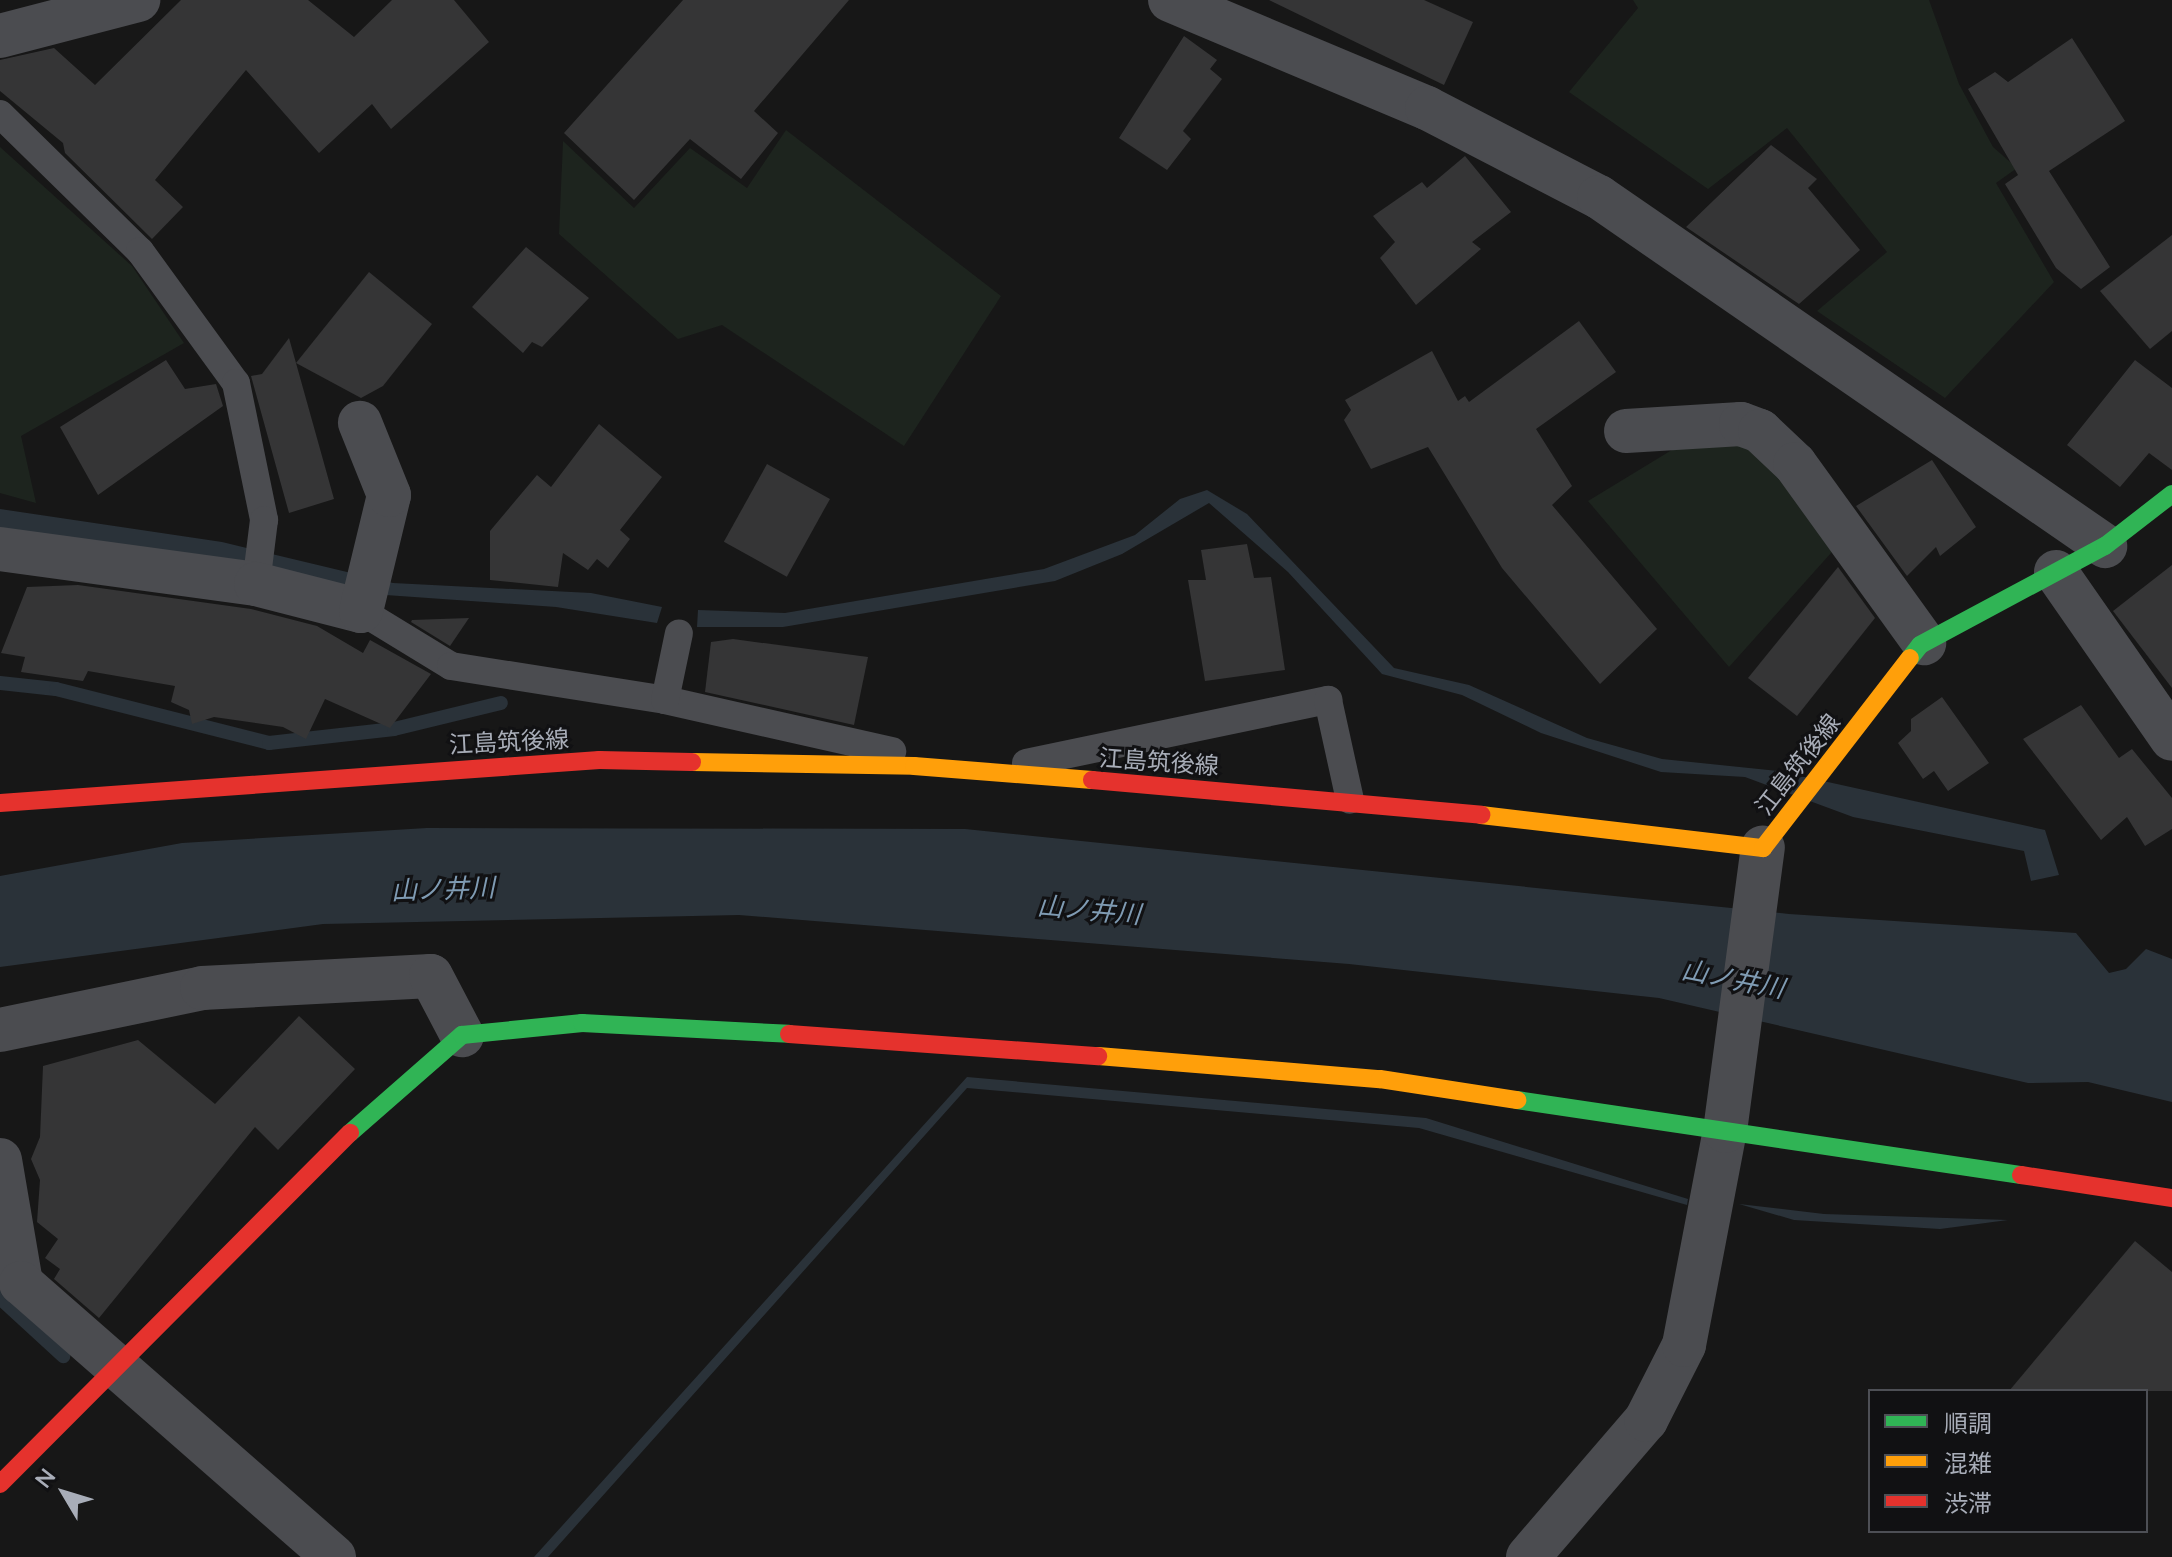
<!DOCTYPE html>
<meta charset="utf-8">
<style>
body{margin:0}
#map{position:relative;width:2172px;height:1557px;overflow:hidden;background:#171717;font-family:Lato,"Noto Sans JP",sans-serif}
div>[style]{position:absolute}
.green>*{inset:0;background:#1d241e}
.water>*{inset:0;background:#2a3239}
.stream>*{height:14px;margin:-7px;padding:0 7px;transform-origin:7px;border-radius:7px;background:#2a3239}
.building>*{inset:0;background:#353536;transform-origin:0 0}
.lane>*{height:28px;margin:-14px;padding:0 14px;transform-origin:14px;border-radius:14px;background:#4b4c50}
.street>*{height:44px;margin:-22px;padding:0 22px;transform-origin:22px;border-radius:22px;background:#4b4c50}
.fast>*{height:18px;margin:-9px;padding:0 9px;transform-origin:9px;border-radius:9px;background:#30b455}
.slow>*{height:18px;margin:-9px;padding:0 9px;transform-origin:9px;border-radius:9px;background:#ff9f0a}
.jam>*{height:18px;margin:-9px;padding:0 9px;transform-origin:9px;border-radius:9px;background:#e5322d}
span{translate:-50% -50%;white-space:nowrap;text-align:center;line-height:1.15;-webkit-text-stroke:6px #111113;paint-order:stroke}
.street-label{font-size:24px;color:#a8adb8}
.water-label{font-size:26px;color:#7f9bb3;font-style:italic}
.legend{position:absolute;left:1868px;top:1389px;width:280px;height:144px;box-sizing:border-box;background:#111113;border:2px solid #4d4f55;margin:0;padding:10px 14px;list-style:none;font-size:24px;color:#a8adb8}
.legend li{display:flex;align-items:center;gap:16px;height:40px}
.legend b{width:40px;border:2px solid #4d4f55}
.north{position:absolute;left:24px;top:1453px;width:80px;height:80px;-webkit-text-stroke:6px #111113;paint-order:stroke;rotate:308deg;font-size:22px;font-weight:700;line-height:32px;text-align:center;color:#a8adb8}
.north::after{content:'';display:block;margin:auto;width:28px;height:36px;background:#a8adb8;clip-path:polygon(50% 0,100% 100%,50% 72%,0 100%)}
</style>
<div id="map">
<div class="green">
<div style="clip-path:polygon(1633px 0,1929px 0,1959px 84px,1993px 147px,2017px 168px,1996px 183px,2054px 282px,1945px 398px,1817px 311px,1887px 252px,1787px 128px,1708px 189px,1569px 92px,1638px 8px)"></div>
<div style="clip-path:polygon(786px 130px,1001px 296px,904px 446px,722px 325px,678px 339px,559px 234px,563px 141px,634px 208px,690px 148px,747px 188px)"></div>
<div style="clip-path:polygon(0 147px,132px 266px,184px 343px,21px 436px,36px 503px,0 493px)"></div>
<div style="clip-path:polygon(1744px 443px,1789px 475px,1839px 544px,1729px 667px,1588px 501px,1680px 445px)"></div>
</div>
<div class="water">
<div style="clip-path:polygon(1207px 490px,1247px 514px,1394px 668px,1469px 685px,1587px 738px,1662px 759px,1778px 771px,2045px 830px,2059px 875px,2031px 881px,2024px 851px,1853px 817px,1745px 777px,1661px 772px,1541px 733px,1462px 695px,1382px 674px,1288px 572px,1209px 503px,1122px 554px,1055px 581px,783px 627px,697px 627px,698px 610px,785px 613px,1044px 569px,1135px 535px,1180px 499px)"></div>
<div style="clip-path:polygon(0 509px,222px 542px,393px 583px,591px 593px,662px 607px,657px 623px,556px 607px,343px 592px,0 535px)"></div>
<div style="clip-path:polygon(427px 828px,965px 829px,1789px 914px,2076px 933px,2109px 973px,2126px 969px,2146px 949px,2172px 959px,2172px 1102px,2088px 1082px,2028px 1083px,1659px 998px,1349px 964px,739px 915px,323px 924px,0 967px,0 876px,182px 843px)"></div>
<div style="clip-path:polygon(967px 1077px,1426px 1118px,1688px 1199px,1687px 1205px,1419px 1128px,967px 1088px,548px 1557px,534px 1557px)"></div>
<div style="clip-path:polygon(1739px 1204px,1824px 1214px,2008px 1220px,1940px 1229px,1794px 1220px)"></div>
</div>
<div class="stream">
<div style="left:0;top:683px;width:56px;rotate:6.1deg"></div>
<div style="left:56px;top:689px;width:220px;rotate:14.2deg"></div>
<div style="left:269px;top:743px;width:126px;rotate:-6.4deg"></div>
<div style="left:394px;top:729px;width:110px;rotate:-13.7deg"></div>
<div style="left:0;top:1298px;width:86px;rotate:42.6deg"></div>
</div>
<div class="building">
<div style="clip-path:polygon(181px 0,308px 0,354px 37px,392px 0,454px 0,489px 42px,391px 129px,372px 104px,319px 153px,246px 70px,155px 180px,183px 207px,152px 239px,65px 153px,63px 143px,0 91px,0 60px,54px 48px,95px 85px)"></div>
<div style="clip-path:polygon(683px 0,849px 0,754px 111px,778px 133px,741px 179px,690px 139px,634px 200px,564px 133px)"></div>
<div style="clip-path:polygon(1269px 0,1424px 0,1473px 22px,1444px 85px)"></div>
<div style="clip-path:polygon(1184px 36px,1217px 60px,1210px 69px,1222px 79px,1183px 131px,1191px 139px,1167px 170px,1119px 138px)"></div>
<div style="clip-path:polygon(2072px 38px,2125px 121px,2049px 171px,2110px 267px,2081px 289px,2056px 268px,2005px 184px,2018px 175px,1968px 89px,1995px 72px,2008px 82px)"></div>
<div style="clip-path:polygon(1771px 145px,1817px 179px,1808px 188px,1860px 250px,1799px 304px,1686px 227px)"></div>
<div style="clip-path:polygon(1465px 156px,1511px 212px,1472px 242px,1481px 249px,1416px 305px,1380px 258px,1395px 242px,1373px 216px,1422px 182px,1427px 188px)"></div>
<div style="clip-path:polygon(2172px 235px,2172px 331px,2150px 349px,2100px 291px)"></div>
<div style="clip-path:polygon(526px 247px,589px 298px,542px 347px,532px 342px,523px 353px,472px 307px)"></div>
<div style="clip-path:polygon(369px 272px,432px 324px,383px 386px,361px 398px,296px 363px)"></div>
<div style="clip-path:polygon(1579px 321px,1616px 372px,1536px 429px,1572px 486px,1552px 505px,1657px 629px,1600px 684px,1502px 568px,1428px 447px,1371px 469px,1344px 420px,1351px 410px,1345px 400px,1432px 351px,1458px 401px,1465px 396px,1469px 402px)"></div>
<div style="clip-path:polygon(289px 338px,334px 499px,289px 513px,251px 376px,262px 374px)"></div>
<div style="clip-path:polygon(166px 360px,185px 389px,216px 384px,223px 406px,98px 495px,60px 427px)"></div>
<div style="clip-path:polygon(2135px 360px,2172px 388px,2172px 470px,2149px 453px,2120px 487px,2067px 445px)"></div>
<div style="clip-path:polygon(599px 424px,662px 477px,620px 530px,630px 539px,608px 568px,597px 559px,588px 570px,563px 553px,558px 587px,490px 580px,490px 531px,537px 475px,551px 487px)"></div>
<div style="clip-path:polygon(1932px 460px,1976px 527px,1940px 556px,1936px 547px,1907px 576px,1856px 506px)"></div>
<div style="left:767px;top:464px;width:72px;height:89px;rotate:29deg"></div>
<div style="clip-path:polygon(1247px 544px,1254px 578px,1271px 577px,1285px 670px,1205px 681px,1188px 580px,1206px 580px,1201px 550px)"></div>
<div style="clip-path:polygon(2172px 565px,2172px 688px,2113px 611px)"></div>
<div style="clip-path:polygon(1838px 567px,1875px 618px,1797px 716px,1748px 678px)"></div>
<div style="clip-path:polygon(78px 585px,251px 609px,317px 626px,363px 653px,370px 640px,431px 674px,390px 728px,325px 699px,306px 739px,283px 727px,214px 717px,192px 724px,189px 710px,171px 702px,175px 686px,88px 671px,83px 681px,21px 672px,25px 657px,1px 653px,27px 587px)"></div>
<div style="clip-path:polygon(469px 618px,450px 646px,411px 622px,412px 620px)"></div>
<div style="clip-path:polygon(733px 639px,868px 657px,854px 725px,705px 692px,711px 642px)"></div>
<div style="clip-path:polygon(1942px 697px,1989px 763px,1948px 791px,1934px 771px,1923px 779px,1898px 743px,1911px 731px,1911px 719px)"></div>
<div style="clip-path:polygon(2081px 705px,2119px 758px,2132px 749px,2172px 798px,2172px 829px,2145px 846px,2127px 817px,2101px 840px,2023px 739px)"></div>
<div style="clip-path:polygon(299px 1016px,355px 1069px,278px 1150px,255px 1127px,99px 1318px,54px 1279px,60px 1269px,45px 1258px,58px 1239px,37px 1222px,40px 1180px,31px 1159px,40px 1137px,43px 1066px,138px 1040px,215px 1104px)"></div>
<div style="clip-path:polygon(2135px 1241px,2172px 1272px,2172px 1391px,2009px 1391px)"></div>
</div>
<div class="lane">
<div style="left:0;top:114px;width:196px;rotate:44.4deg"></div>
<div style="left:140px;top:251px;width:163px;rotate:54deg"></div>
<div style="left:236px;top:383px;width:140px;rotate:78.4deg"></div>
<div style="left:264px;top:520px;width:64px;rotate:97.1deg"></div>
<div style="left:361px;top:611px;width:105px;rotate:31.4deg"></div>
<div style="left:451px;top:666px;width:217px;rotate:9deg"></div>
<div style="left:665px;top:700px;width:233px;rotate:12.7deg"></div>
<div style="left:665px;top:700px;width:68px;rotate:-78.2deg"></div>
<div style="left:1026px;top:763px;width:309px;rotate:-11.8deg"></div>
<div style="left:1328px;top:700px;width:102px;rotate:77.6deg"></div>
</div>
<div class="street">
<div style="left:1170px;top:0;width:279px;rotate:22.8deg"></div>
<div style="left:1427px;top:108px;width:194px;rotate:27.4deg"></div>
<div style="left:1599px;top:197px;width:615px;rotate:34.59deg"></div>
<div style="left:0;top:36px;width:143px;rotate:-14.6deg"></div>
<div style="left:1626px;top:431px;width:115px;rotate:-3.5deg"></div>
<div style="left:1741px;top:424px;width:20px;rotate:20deg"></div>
<div style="left:1760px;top:431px;width:48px;rotate:43.3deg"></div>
<div style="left:1795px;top:464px;width:221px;rotate:54.2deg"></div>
<div style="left:0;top:549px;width:258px;rotate:7.8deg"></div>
<div style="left:256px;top:584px;width:108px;rotate:14.4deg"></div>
<div style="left:361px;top:611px;width:119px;rotate:-76.4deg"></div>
<div style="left:389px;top:495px;width:78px;rotate:-111.9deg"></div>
<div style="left:2056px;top:572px;width:203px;rotate:55.2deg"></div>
<div style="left:0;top:1030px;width:206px;rotate:-11.7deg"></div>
<div style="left:202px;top:988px;width:229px;rotate:-3deg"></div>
<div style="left:431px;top:976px;width:67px;rotate:62.3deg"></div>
<div style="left:0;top:1160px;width:125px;rotate:80.3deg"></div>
<div style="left:21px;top:1283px;width:416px;rotate:41.2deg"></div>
<div style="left:1528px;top:1557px;width:181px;rotate:-49.3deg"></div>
<div style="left:1646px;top:1420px;width:84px;rotate:-63.1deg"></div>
<div style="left:1684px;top:1345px;width:218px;rotate:-79.2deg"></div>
<div style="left:1725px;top:1131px;width:286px;rotate:-82.4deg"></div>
</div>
<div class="fast">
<div style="left:1910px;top:658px;width:16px;rotate:-52deg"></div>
<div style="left:1920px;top:645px;width:210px;rotate:-28.2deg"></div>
<div style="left:2105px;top:546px;width:85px;rotate:-37.8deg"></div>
<div style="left:1517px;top:1100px;width:510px;rotate:8.46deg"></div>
<div style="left:350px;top:1133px;width:149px;rotate:-41.2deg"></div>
<div style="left:462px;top:1035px;width:121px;rotate:-5.7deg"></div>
<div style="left:582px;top:1023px;width:207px;rotate:3deg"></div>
</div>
<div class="slow">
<div style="left:692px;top:762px;width:222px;rotate:1deg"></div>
<div style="left:914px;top:766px;width:179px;rotate:4.5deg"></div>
<div style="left:1481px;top:815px;width:284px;rotate:6.7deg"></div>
<div style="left:1763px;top:848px;width:240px;rotate:-52.3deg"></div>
<div style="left:1098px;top:1056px;width:283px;rotate:4.7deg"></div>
<div style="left:1380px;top:1079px;width:139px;rotate:8.7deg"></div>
</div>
<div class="jam">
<div style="left:1092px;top:780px;width:391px;rotate:5.1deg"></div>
<div style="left:0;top:803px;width:601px;rotate:-4.11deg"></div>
<div style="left:599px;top:760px;width:93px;rotate:1.2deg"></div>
<div style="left:789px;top:1034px;width:310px;rotate:4.1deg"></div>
<div style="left:2021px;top:1175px;width:153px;rotate:8.7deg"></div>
<div style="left:0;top:1484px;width:496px;rotate:-45.1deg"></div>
</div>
<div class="street-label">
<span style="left:509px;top:741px;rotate:-3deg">江島筑後線</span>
<span style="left:1159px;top:761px;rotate:4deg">江島筑後線</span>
<span style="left:1797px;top:764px;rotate:-52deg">江島筑後線</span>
</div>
<div class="water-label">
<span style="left:443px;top:889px;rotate:-2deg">山ノ井川</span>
<span style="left:1089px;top:910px;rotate:5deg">山ノ井川</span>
<span style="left:1733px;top:979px;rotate:11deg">山ノ井川</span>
</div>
<ul class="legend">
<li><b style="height:10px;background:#30b455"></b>順調</li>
<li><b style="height:10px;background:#ff9f0a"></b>混雑</li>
<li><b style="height:10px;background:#e5322d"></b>渋滞</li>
</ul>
<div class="north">N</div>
</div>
